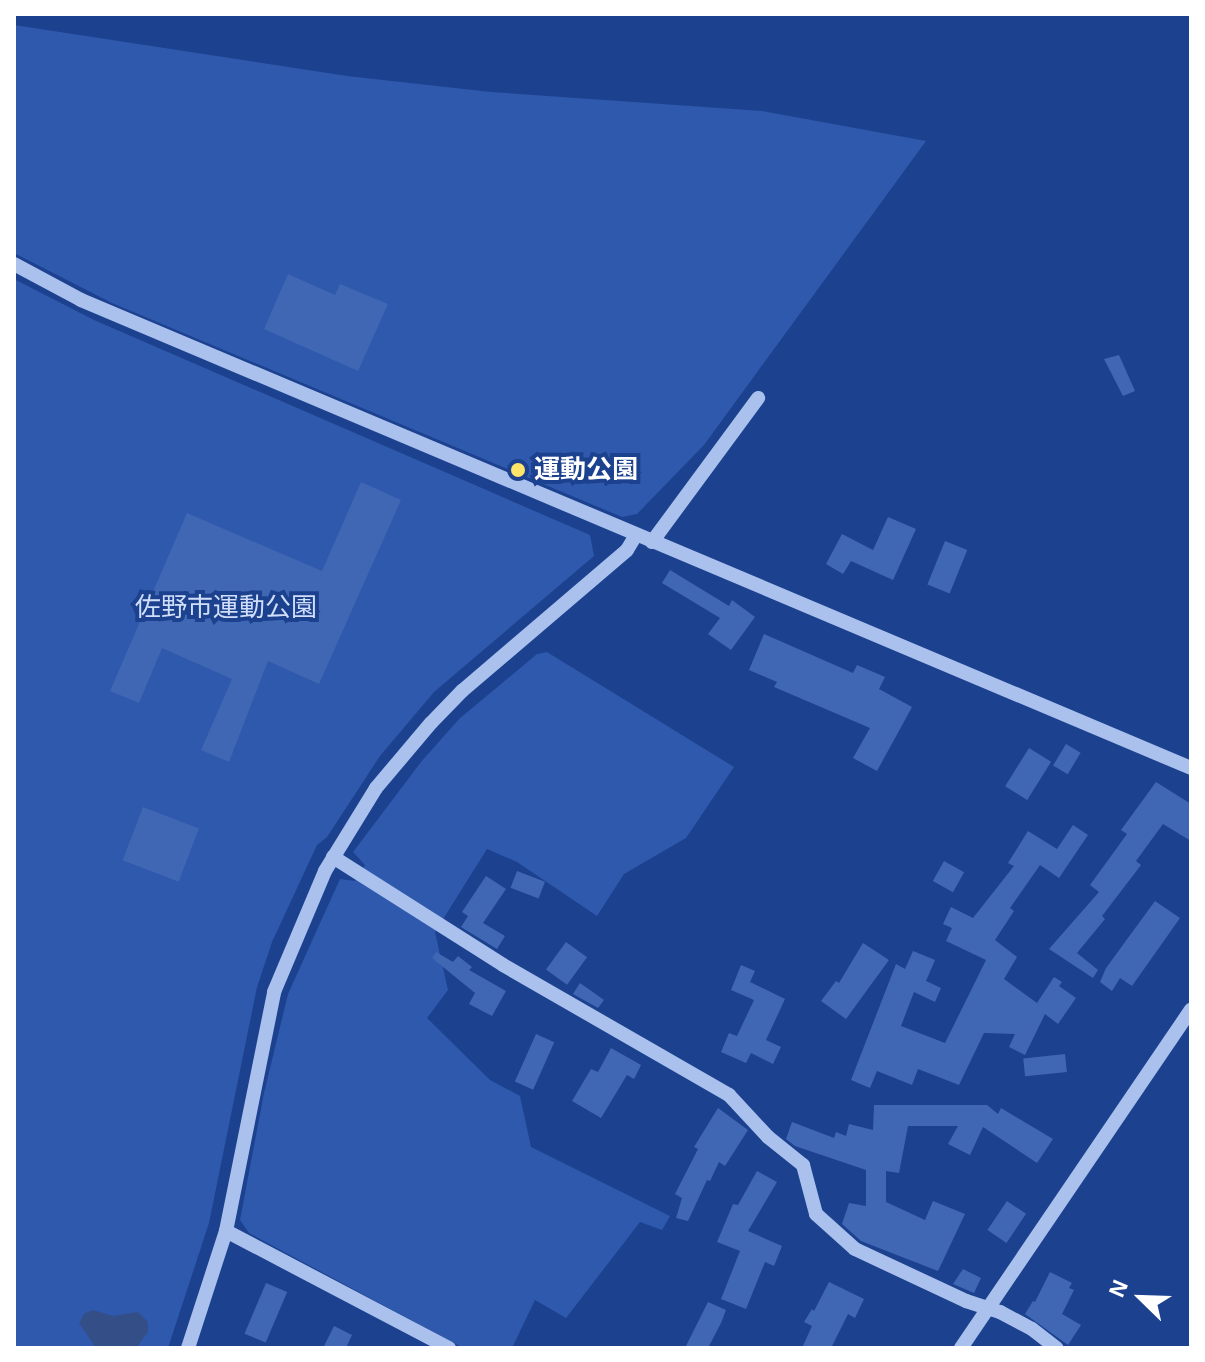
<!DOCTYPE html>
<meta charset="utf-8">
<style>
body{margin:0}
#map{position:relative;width:1205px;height:1362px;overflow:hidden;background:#1c418f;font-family:Helvetica,"Noto Sans JP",sans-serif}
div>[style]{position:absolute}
.green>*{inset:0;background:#2f59ac}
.water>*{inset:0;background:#344e88}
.building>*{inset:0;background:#4067b4;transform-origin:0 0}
.minor>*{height:14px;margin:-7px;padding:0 7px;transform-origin:7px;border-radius:7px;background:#aac1ee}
.dots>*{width:22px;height:22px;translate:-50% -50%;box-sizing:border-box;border:4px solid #1c418f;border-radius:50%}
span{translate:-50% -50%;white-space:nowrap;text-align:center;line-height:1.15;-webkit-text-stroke:8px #1c418f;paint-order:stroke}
.poi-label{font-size:26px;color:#fff;font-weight:700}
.left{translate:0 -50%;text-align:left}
.park-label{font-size:26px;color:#d0defa}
.frame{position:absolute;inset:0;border:16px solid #fff;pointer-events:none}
.north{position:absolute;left:1101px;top:1258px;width:80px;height:80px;-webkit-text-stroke:6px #1c418f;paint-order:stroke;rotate:293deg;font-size:22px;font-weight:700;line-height:32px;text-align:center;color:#fff}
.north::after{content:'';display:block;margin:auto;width:28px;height:36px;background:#fff;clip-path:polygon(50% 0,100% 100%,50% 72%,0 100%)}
</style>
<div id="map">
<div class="green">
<div style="clip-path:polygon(14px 25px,347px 76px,491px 92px,762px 111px,926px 141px,704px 445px,637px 514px,622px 517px,112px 303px,14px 253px)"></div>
<div style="clip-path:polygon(14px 279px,94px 320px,590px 535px,594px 556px,434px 692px,380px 756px,327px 837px,317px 845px,272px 942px,257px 987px,209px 1223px,168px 1348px,14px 1348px)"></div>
<div style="clip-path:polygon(547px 652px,734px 767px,686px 838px,624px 874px,597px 916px,517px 862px,487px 849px,435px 932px,448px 990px,427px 1018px,490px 1080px,520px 1096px,531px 1147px,670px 1216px,662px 1230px,640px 1222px,566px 1318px,535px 1300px,512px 1348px,463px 1348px,249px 1233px,240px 1220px,264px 1093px,288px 994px,340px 879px,355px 881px,365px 865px,353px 852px,421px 762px,459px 719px,537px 654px)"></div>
</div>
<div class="water">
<div style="clip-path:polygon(93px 1310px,113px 1316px,138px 1312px,148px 1322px,148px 1332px,136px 1348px,96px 1348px,79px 1323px,84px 1314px)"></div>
</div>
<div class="building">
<div style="clip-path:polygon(288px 274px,335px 295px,340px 284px,388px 304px,358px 371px,264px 329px)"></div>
<div style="clip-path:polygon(1119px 355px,1135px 391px,1123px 396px,1104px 359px)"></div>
<div style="clip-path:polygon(361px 482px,401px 500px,319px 684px,268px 661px,229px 762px,201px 750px,232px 679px,162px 648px,139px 703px,110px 691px,187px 513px,322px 571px)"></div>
<div style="clip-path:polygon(888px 517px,916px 529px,893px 580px,851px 561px,843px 574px,826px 564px,842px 534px,873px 550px)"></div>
<div style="left:945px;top:541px;width:24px;height:47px;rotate:22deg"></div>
<div style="clip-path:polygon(670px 570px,729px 606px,732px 600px,755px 617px,731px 650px,708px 634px,720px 618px,662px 583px)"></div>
<div style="clip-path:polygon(764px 634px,853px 673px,857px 665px,885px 677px,879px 689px,912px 707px,877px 771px,853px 758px,870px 728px,774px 687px,777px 682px,749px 670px)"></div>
<div style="left:1066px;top:744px;width:17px;height:25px;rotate:31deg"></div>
<div style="left:1029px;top:748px;width:26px;height:45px;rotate:32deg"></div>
<div style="clip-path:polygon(1156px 782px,1191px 804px,1191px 841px,1163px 824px,1136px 861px,1141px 865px,1102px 916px,1105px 919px,1077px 953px,1098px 970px,1093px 978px,1049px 949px,1099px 892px,1090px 885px,1127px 834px,1121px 830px)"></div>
<div style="left:143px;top:807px;width:60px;height:57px;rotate:21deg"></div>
<div style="clip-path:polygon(1073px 825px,1088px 835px,1059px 878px,1040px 865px,1010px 908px,1014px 911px,995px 940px,1017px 957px,1004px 979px,1037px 1003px,1054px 977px,1062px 982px,1059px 986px,1076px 998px,1058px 1024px,1045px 1014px,1025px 1055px,1009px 1047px,1015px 1034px,984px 1033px,959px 1085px,918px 1069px,912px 1085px,877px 1071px,870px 1088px,851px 1080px,896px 964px,905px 969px,913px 951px,935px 960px,926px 981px,941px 988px,935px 1002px,914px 992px,901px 1026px,945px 1043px,986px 960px,946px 941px,952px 928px,943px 924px,951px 907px,973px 918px,1014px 866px,1008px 863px,1028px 831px,1057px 849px)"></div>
<div style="left:944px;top:861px;width:23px;height:23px;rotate:29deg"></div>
<div style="left:517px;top:871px;width:30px;height:18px;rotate:21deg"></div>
<div style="clip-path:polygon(486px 876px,506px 889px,483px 923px,505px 936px,497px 949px,461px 927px,468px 916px,462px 912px)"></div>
<div style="clip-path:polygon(1155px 901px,1180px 918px,1132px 986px,1120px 978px,1112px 991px,1100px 982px,1106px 968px)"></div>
<div style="left:566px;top:942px;width:26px;height:34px;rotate:36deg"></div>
<div style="clip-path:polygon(863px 943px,889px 960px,846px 1019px,821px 1001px,836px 981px,839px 983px)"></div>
<div style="clip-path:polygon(436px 952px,453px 962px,458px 956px,472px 967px,469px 970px,506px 991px,492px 1016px,469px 1004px,475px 993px,432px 958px)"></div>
<div style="clip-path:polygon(741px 965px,755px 971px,750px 982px,785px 999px,766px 1040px,781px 1047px,773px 1064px,751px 1053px,746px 1063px,721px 1052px,729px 1033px,737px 1036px,754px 1000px,731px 990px)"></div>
<div style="clip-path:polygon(580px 983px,604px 1000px,598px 1008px,573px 994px)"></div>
<div style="left:536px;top:1034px;width:20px;height:52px;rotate:24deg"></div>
<div style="clip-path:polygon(611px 1048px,641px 1065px,634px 1079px,627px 1075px,601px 1118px,572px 1101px,591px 1069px,598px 1072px)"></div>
<div style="left:1065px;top:1054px;width:18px;height:42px;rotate:84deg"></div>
<div style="clip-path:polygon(874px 1105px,987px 1105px,998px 1114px,1001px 1108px,1053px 1139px,1037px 1163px,983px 1127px,970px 1155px,948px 1144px,958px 1126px,908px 1126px,899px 1173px,886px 1171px,886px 1202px,925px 1220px,933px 1201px,965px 1214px,938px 1271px,861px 1241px,842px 1224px,849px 1203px,866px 1206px,866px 1170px,795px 1146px,786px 1139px,792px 1122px,834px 1138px,836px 1132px,846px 1136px,849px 1124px,873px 1130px)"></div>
<div style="clip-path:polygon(718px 1108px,748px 1130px,725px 1166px,719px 1162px,710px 1181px,707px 1180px,688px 1221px,676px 1218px,682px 1198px,675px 1194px,698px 1149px,694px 1147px)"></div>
<div style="clip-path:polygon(757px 1171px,777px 1182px,748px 1231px,782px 1246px,774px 1266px,765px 1262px,746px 1309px,721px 1299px,740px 1251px,717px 1242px,733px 1204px,738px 1205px)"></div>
<div style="left:1007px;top:1201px;width:23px;height:35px;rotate:34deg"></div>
<div style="clip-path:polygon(963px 1269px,981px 1278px,974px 1293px,953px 1284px)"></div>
<div style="clip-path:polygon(1050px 1272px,1072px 1283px,1069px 1288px,1074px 1290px,1062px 1314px,1081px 1325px,1068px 1345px,1025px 1314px,1033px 1301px,1035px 1302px)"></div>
<div style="clip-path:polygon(829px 1282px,864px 1299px,855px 1318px,848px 1314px,831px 1348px,802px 1348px,812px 1326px,804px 1322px,812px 1309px,814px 1311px)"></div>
<div style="left:266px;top:1283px;width:23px;height:55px;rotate:23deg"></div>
<div style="clip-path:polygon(708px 1302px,726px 1310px,721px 1323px,708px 1348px,685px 1348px)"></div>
<div style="clip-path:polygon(334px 1326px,352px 1335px,346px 1348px,323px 1348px)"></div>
</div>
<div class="minor">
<div style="left:14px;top:264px;width:76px;rotate:28.2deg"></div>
<div style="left:81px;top:300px;width:1205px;rotate:22.86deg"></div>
<div style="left:652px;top:542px;width:179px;rotate:-53.6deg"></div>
<div style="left:333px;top:857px;width:201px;rotate:32.4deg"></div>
<div style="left:503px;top:965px;width:261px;rotate:29.9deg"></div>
<div style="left:729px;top:1095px;width:57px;rotate:47.1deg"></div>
<div style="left:768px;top:1137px;width:45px;rotate:38.7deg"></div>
<div style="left:803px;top:1165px;width:51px;rotate:75.1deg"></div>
<div style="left:816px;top:1214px;width:52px;rotate:41.9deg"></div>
<div style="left:855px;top:1249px;width:123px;rotate:25.1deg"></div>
<div style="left:966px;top:1301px;width:36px;rotate:18deg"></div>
<div style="left:1000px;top:1312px;width:36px;rotate:28deg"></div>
<div style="left:1032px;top:1329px;width:31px;rotate:38deg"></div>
<div style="left:226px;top:1231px;width:252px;rotate:27.7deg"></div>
<div style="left:188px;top:1348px;width:123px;rotate:-72deg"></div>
<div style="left:226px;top:1231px;width:244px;rotate:-78.6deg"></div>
<div style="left:274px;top:992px;width:131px;rotate:-67.1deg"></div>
<div style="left:325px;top:871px;width:97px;rotate:-58.4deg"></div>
<div style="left:376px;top:788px;width:85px;rotate:-49.8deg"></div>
<div style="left:431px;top:723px;width:45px;rotate:-45.9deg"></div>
<div style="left:462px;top:691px;width:217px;rotate:-40.5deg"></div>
<div style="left:627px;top:550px;width:17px;rotate:-59deg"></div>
<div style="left:961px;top:1348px;width:409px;rotate:-55.8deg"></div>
</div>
<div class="dots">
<div style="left:518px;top:470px;background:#fee468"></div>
</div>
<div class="poi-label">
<span class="left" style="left:534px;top:470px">運動公園</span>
</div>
<div class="park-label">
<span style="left:226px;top:608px">佐野市運動公園</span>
</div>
<div class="frame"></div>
<div class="north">N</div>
</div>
